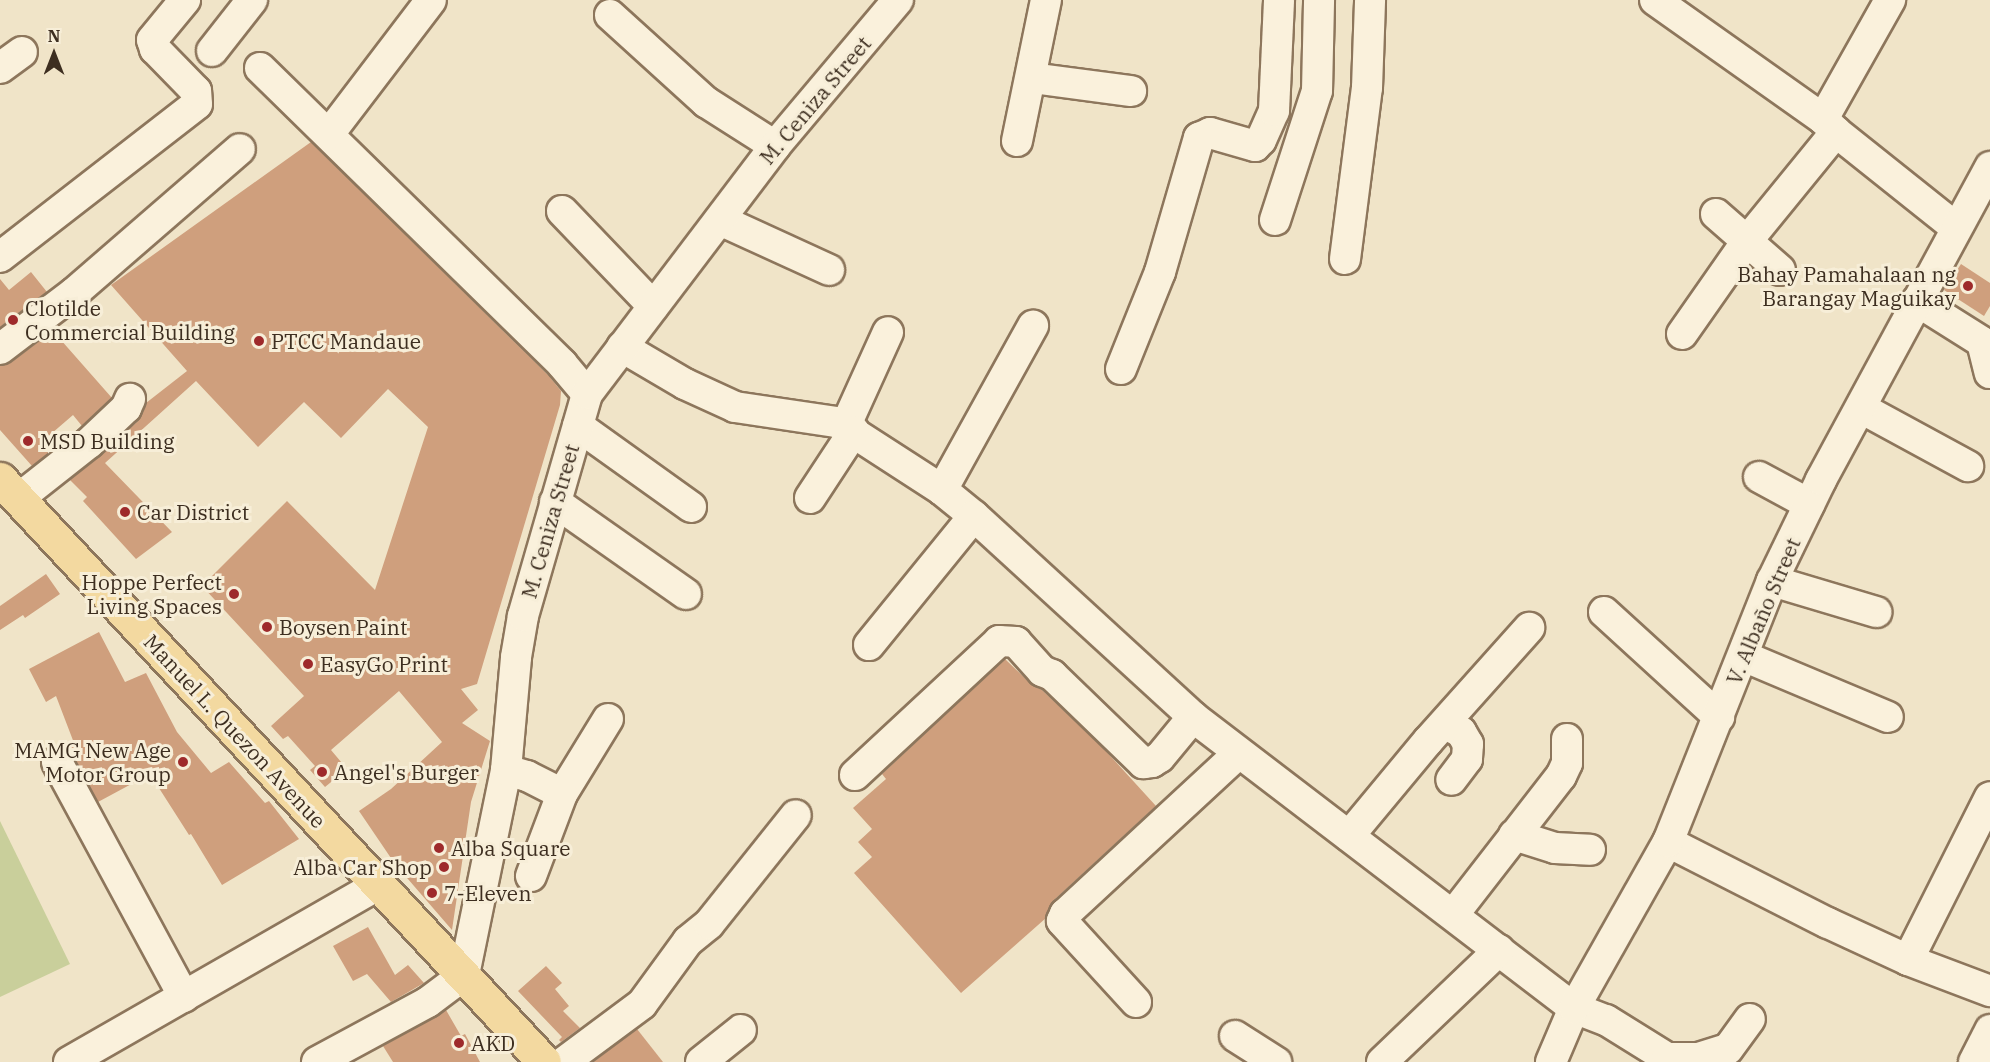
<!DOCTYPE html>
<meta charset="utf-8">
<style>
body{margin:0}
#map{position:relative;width:1990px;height:1062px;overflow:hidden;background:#f0e4c8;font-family:"IBM Plex Serif",serif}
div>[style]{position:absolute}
.green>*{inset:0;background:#c9cf9b}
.building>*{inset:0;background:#cf9f7d}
.roads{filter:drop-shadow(2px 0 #8d765c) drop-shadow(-2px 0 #8d765c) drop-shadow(0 2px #8d765c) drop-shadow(0 -2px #8d765c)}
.minor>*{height:30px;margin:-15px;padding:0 15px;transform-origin:15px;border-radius:15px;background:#faf1dc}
.major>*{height:33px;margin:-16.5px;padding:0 16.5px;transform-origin:16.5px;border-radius:16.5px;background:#f3d9a0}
.dots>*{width:16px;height:16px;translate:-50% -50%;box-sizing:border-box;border:3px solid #f7eed8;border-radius:50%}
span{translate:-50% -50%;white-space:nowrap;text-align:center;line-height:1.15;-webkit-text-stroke:6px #f7eed8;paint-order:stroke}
.street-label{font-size:21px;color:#3d2e20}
.poi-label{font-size:21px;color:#3d2e20}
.right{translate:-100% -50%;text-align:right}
.left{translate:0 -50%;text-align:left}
.north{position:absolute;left:24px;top:24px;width:60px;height:60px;-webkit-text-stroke:4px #f7eed8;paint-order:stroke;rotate:0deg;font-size:16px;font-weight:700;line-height:24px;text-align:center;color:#3d2e20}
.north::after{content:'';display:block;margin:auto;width:21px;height:27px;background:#3d2e20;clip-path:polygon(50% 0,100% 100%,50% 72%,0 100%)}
</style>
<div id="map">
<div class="green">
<div style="clip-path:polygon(0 821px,70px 964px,0 997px)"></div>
</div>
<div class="building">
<div style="clip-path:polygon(311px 142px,549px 376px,561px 391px,560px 405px,477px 684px,461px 689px,478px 710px,462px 723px,490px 741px,471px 802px,452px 930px,395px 864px,359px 811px,391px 789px,442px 742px,399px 691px,331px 750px,347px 769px,325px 787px,310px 770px,315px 766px,288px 736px,283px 739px,271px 726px,304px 696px,202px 586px,287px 501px,375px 590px,428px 427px,388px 389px,341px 438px,304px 402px,258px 447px,196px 381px,105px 463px,172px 532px,136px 559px,83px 501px,87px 497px,70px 480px,138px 421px,146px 403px,187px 371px,111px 285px)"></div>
<div style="clip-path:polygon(1961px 264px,1990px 283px,1990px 306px,1984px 316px,1944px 290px)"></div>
<div style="clip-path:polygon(31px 272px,47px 292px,0 327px,0 279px,9px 290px)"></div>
<div style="clip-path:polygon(53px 331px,112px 398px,82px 426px,73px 415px,44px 440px,53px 450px,32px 466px,0 430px,0 366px,10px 363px)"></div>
<div style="clip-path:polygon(46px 574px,60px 594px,25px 618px,23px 615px,0 630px,0 606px)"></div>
<div style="clip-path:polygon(99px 632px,125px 682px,146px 673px,177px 732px,211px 773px,229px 762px,265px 803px,269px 801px,299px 839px,222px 885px,191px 834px,189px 835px,150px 774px,98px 802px,72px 754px,65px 747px,74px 743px,56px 696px,46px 702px,29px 669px)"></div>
<div style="clip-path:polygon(1005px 659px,1030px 683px,1042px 690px,1104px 749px,1156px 806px,1053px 901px,1046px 918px,961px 993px,854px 873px,872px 857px,858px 842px,872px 829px,853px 808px,886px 779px,882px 774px)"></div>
<div style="clip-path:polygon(368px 927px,395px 975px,408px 965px,424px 983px,391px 1002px,367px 974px,353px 981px,333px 946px)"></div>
<div style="clip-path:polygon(546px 966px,562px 983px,555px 989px,569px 1006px,563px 1011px,580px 1028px,561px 1042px,559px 1040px,562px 1037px,518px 991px)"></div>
<div style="clip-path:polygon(446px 1010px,461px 1036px,465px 1034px,480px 1062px,393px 1062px,383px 1046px)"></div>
<div style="clip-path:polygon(637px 1029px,663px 1062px,593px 1062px)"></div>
</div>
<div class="roads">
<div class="minor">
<div style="left:1655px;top:0;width:206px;rotate:35.3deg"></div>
<div style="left:1823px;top:119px;width:18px;rotate:45deg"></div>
<div style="left:1836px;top:132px;width:152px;rotate:38.6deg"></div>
<div style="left:610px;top:15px;width:130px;rotate:42.2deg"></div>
<div style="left:706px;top:102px;width:82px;rotate:32.5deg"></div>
<div style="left:212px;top:51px;width:65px;rotate:-51.9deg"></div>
<div style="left:0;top:68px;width:27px;rotate:-36deg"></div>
<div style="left:260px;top:68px;width:423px;rotate:44.4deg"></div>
<div style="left:562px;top:364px;width:39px;rotate:50deg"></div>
<div style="left:1032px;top:78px;width:100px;rotate:7.5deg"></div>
<div style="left:1823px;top:119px;width:137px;rotate:-60.6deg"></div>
<div style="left:329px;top:134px;width:168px;rotate:-52.7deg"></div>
<div style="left:1017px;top:141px;width:144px;rotate:-78.4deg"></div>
<div style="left:562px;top:211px;width:132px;rotate:46.2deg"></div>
<div style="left:1716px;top:214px;width:85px;rotate:41.2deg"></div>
<div style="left:720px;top:220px;width:120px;rotate:24.6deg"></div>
<div style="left:1275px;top:220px;width:136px;rotate:-72deg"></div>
<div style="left:1317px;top:91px;width:91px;rotate:-88.7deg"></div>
<div style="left:0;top:257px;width:249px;rotate:-37.8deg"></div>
<div style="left:197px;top:104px;width:13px;rotate:-94deg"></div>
<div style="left:196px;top:91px;width:59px;rotate:-134.3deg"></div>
<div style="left:155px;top:49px;width:9px;rotate:-108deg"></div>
<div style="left:152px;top:40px;width:52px;rotate:-50.5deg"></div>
<div style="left:1345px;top:259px;width:172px;rotate:-82.7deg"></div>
<div style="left:1367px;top:88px;width:88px;rotate:-88deg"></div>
<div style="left:1917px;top:301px;width:77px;rotate:32.2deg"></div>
<div style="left:1982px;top:342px;width:32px;rotate:76deg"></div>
<div style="left:1682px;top:334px;width:113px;rotate:-55deg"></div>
<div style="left:1747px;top:241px;width:141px;rotate:-50.8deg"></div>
<div style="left:622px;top:347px;width:73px;rotate:30.4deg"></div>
<div style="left:685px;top:384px;width:55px;rotate:24.7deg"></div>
<div style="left:735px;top:407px;width:103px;rotate:8.4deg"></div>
<div style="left:837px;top:422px;width:125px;rotate:32.9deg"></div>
<div style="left:942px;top:490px;width:41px;rotate:39.1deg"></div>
<div style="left:974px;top:516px;width:297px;rotate:42.5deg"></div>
<div style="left:1193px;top:717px;width:479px;rotate:37.4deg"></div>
<div style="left:1574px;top:1008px;width:34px;rotate:21deg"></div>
<div style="left:1606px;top:1020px;width:72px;rotate:31.9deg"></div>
<div style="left:1667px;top:1058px;width:31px"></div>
<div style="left:1698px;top:1058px;width:31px;rotate:-17deg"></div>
<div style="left:1728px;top:1049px;width:37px;rotate:-54deg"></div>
<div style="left:0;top:349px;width:94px;rotate:-37.2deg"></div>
<div style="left:75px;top:292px;width:218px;rotate:-40.9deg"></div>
<div style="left:1121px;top:369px;width:105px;rotate:-68.1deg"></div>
<div style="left:1160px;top:272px;width:140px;rotate:-73.8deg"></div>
<div style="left:1199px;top:138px;width:12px;rotate:-24deg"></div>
<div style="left:1210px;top:133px;width:47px;rotate:16.1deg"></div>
<div style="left:1255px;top:146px;width:8px;rotate:-45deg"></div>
<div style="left:1261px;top:140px;width:32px;rotate:-66deg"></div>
<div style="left:1274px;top:111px;width:111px;rotate:-87.4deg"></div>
<div style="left:1861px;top:408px;width:122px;rotate:28.5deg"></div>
<div style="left:578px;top:426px;width:139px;rotate:35.6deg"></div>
<div style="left:845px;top:427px;width:104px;rotate:-65.6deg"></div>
<div style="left:1759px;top:477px;width:57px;rotate:28.4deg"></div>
<div style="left:942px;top:490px;width:188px;rotate:-61deg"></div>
<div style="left:810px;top:498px;width:80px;rotate:-56.7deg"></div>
<div style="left:18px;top:499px;width:90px;rotate:-38.3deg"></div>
<div style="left:89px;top:443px;width:51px;rotate:-43.4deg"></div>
<div style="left:126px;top:408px;width:10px;rotate:-66deg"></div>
<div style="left:555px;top:502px;width:160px;rotate:35.1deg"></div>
<div style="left:1772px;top:581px;width:109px;rotate:16.6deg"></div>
<div style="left:1604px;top:612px;width:156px;rotate:42.4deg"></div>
<div style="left:869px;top:645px;width:166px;rotate:-50.9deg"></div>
<div style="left:1743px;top:656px;width:157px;rotate:22.8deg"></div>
<div style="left:1445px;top:724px;width:18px;rotate:27deg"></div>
<div style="left:1461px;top:732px;width:14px;rotate:60deg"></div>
<div style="left:1468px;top:744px;width:15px;rotate:94deg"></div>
<div style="left:1467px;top:759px;width:26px;rotate:127deg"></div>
<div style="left:57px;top:762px;width:267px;rotate:61.6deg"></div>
<div style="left:506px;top:770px;width:22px;rotate:16deg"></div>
<div style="left:527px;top:776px;width:39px;rotate:27deg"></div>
<div style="left:562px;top:794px;width:88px;rotate:-58.5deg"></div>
<div style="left:855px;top:775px;width:197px;rotate:-42.9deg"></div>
<div style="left:999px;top:641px;width:17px;rotate:3deg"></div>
<div style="left:1016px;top:642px;width:39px;rotate:48deg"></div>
<div style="left:1042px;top:671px;width:11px;rotate:22deg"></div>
<div style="left:1052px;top:675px;width:127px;rotate:44deg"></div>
<div style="left:1143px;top:763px;width:9px;rotate:-6deg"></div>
<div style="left:1152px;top:762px;width:9px;rotate:-32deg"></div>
<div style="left:1160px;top:757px;width:52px;rotate:-50.5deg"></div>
<div style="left:1514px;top:835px;width:43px;rotate:17.6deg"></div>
<div style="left:1555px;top:848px;width:35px;rotate:3deg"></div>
<div style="left:1349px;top:836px;width:124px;rotate:-50.3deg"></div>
<div style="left:1428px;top:741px;width:152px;rotate:-48.2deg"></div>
<div style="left:1668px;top:842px;width:179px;rotate:26.9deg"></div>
<div style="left:1828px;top:923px;width:88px;rotate:24.8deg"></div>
<div style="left:1908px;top:960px;width:88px;rotate:20.7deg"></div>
<div style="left:531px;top:876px;width:88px;rotate:-69.3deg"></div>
<div style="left:1453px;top:915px;width:176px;rotate:-52.2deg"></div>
<div style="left:1561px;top:776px;width:14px;rotate:-65deg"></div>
<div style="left:1567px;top:763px;width:24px;rotate:-90deg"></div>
<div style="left:1908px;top:960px;width:182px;rotate:-63.3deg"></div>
<div style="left:1136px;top:1002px;width:110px;rotate:-132.4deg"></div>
<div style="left:1062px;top:921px;width:8px;rotate:-67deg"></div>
<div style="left:1065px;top:914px;width:237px;rotate:-42.8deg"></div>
<div style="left:1235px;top:1036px;width:49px;rotate:32.4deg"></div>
<div style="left:69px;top:1062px;width:356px;rotate:-29.8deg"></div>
<div style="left:317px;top:1062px;width:126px;rotate:-28.4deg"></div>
<div style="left:428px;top:1002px;width:45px;rotate:-36.9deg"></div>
<div style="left:464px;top:975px;width:209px;rotate:-78.4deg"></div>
<div style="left:506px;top:770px;width:113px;rotate:-84.9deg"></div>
<div style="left:516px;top:657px;width:42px;rotate:-80.3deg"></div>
<div style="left:523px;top:616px;width:231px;rotate:-73.9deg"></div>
<div style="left:587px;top:394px;width:311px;rotate:-52.8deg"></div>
<div style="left:775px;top:146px;width:191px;rotate:-49.9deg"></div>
<div style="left:564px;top:1062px;width:97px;rotate:-36.6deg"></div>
<div style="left:642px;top:1004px;width:78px;rotate:-53.9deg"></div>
<div style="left:688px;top:941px;width:27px;rotate:-39deg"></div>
<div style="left:709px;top:924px;width:139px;rotate:-51.4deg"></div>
<div style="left:701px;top:1062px;width:51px;rotate:-38.7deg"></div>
<div style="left:1382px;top:1062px;width:162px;rotate:-43.7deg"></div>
<div style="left:1551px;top:1062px;width:59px;rotate:-66.9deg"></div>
<div style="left:1574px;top:1008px;width:191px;rotate:-60.5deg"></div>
<div style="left:1668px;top:842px;width:281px;rotate:-68.3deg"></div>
<div style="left:1772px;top:581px;width:112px;rotate:-64.1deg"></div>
<div style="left:1821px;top:480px;width:356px;rotate:-61.6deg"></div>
<div style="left:1974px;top:1062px;width:36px;rotate:-63deg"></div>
</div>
<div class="major">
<div style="left:0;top:479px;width:797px;rotate:46.98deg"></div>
</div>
</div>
<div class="dots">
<div style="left:1968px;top:286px;background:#9e2a2b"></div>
<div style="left:13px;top:320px;background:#9e2a2b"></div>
<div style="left:259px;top:341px;background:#9e2a2b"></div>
<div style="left:28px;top:441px;background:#9e2a2b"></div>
<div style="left:125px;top:512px;background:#9e2a2b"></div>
<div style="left:234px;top:594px;background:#9e2a2b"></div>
<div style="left:267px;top:627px;background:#9e2a2b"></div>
<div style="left:308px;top:664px;background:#9e2a2b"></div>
<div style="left:183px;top:762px;background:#9e2a2b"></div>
<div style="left:322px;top:772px;background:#9e2a2b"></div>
<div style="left:439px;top:848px;background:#9e2a2b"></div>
<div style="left:444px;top:867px;background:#9e2a2b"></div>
<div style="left:432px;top:893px;background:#9e2a2b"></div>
<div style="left:459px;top:1043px;background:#9e2a2b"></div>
</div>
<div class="street-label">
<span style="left:815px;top:100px;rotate:-50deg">M. Ceniza Street</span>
<span style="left:550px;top:521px;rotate:-74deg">M. Ceniza Street</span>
<span style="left:1763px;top:611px;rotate:-67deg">V. Albaño Street</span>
<span style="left:235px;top:731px;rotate:47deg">Manuel L. Quezon Avenue</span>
</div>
<div class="poi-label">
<span class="right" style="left:1956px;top:286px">Bahay Pamahalaan ng<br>Barangay Maguikay</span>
<span class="left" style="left:25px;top:320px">Clotilde<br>Commercial Building</span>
<span class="left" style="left:271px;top:341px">PTCC Mandaue</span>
<span class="left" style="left:40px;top:441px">MSD Building</span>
<span class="left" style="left:137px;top:512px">Car District</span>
<span class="right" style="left:222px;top:594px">Hoppe Perfect<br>Living Spaces</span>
<span class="left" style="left:279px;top:627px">Boysen Paint</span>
<span class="left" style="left:320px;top:664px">EasyGo Print</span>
<span class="right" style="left:171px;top:762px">MAMG New Age<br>Motor Group</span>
<span class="left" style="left:334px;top:772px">Angel's Burger</span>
<span class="left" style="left:451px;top:848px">Alba Square</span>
<span class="right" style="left:432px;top:867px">Alba Car Shop</span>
<span class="left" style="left:444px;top:893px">7-Eleven</span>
<span class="left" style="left:471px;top:1043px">AKD</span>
</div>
<div class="north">N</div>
</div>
